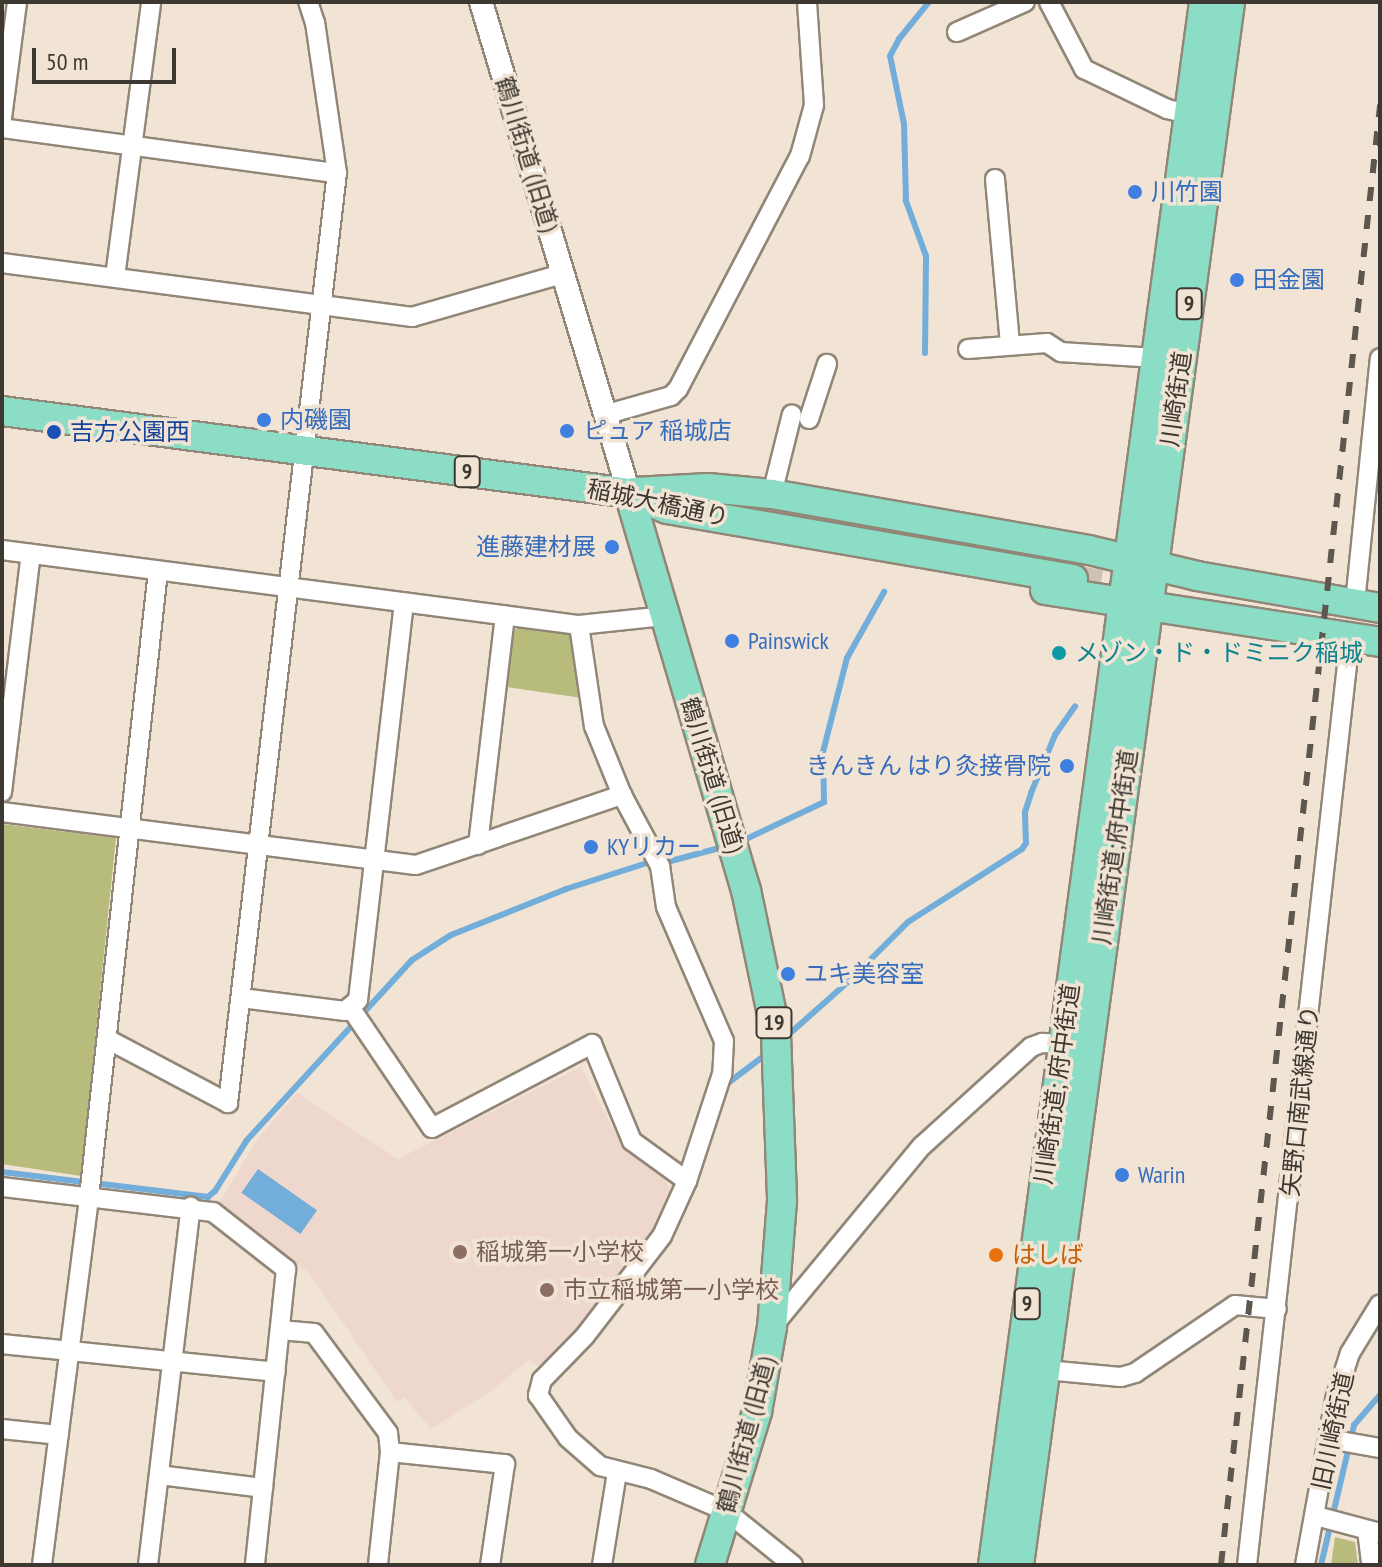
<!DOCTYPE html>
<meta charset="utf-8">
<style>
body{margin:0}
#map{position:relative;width:1382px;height:1567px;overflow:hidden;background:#f1e4d4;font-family:"PT Sans Narrow","Noto Sans JP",sans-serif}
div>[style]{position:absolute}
.education>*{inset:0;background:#eed7cc}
.green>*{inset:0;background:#b7bc7d}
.water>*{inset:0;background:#73add9;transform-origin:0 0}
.stream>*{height:6px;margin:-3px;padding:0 3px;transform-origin:3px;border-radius:3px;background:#73add9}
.primary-tunnel>*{height:28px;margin-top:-14px;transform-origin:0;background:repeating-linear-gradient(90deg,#cdc2b4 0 28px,transparent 0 42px)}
.roads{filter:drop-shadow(2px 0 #918677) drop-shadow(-2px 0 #918677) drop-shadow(0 2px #918677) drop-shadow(0 -2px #918677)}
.minor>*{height:18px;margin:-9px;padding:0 9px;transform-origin:9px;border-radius:9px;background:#fff}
.tertiary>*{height:22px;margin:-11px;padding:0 11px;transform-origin:11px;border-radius:11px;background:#fff}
.primary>*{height:28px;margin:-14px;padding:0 14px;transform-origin:14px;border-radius:14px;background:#8cddc5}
.rail>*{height:6px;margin-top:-3px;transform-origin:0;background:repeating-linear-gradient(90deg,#5d574f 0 14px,transparent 0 28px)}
.dots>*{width:22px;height:22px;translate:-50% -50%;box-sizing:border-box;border:4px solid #f1e4d4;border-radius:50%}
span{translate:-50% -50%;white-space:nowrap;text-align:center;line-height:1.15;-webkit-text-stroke:7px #f1e4d4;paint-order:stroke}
.shield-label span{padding:2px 6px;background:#f1e4d4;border:2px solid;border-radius:6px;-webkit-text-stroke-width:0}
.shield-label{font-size:22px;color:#3d3832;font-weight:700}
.street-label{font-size:24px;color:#3d3832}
.shop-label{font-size:24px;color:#366cbe}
.left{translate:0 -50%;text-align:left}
.right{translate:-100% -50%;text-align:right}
.transit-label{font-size:24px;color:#164399}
.culture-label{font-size:24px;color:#0d838f}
.education-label{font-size:24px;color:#785e54}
.food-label{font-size:24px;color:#c56008}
.frame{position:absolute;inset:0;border:4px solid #3d3832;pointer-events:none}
.scale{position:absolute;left:32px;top:48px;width:144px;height:36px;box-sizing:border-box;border:4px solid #3d3832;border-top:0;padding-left:10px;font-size:24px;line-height:28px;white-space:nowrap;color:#3d3832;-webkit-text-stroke:6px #f1e4d4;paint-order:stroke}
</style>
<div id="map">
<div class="education">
<div style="clip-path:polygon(581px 1067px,622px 1146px,665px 1177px,671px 1194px,654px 1231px,578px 1334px,541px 1368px,528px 1360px,491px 1391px,431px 1429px,404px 1397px,397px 1402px,309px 1273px,218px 1205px,257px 1140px,297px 1093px,398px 1159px)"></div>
</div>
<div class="green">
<div style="clip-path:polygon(519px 626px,571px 634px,582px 698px,507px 687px,512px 633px)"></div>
<div style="clip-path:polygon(2px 824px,116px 838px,81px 1176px,2px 1164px)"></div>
<div style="clip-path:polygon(1335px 1537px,1355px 1542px,1358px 1565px,1331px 1565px)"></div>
</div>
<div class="water">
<div style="left:258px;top:1169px;width:72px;height:29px;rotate:35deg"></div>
</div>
<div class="stream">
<div style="left:925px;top:353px;width:97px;rotate:-89.4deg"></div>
<div style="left:926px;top:256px;width:59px;rotate:-110deg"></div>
<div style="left:906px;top:201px;width:77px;rotate:-91.5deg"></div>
<div style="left:904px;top:124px;width:69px;rotate:-101.6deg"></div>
<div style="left:890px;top:56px;width:19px;rotate:-62deg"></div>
<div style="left:899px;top:39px;width:48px;rotate:-51deg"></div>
<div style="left:742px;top:841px;width:91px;rotate:-25.4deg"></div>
<div style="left:824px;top:802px;width:50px;rotate:-91.1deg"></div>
<div style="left:823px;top:752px;width:97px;rotate:-75.7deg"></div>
<div style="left:847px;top:658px;width:76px;rotate:-60.7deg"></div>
<div style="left:667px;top:862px;width:58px;rotate:-15deg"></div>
<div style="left:865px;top:965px;width:61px;rotate:-45deg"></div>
<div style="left:908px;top:922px;width:135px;rotate:-32.6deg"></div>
<div style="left:1022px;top:849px;width:7px;rotate:-56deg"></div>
<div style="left:1026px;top:843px;width:31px;rotate:-92deg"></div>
<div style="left:1025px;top:812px;width:20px;rotate:-72deg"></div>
<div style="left:1031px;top:793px;width:63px;rotate:-67.5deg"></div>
<div style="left:1055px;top:735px;width:35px;rotate:-55deg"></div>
<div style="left:787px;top:1036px;width:84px;rotate:-41.6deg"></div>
<div style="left:724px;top:1086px;width:50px;rotate:-36.9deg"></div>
<div style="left:2px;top:1172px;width:82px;rotate:7deg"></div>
<div style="left:102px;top:1184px;width:107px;rotate:7deg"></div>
<div style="left:208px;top:1197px;width:9px;rotate:-41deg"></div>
<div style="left:215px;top:1191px;width:60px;rotate:-57.9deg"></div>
<div style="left:247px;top:1140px;width:244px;rotate:-47.5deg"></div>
<div style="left:412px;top:960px;width:46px;rotate:-32.7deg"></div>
<div style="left:451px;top:935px;width:124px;rotate:-21.8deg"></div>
<div style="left:566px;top:889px;width:85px;rotate:-17.8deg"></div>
<div style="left:1321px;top:1565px;width:144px;rotate:-76.7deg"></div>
<div style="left:1354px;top:1425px;width:40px;rotate:-49deg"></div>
</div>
<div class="primary-tunnel">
<div style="left:1073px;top:579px;width:75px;rotate:10deg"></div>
</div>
<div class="roads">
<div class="minor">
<div style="left:1049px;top:2px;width:76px;rotate:62.4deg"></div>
<div style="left:1084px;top:69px;width:92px;rotate:25.7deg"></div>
<div style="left:1167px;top:109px;width:23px;rotate:13deg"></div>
<div style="left:957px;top:32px;width:74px;rotate:-23.8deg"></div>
<div style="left:2px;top:118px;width:117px;rotate:-82.6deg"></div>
<div style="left:2px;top:128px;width:338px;rotate:7.7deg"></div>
<div style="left:995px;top:179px;width:167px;rotate:84.8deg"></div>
<div style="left:2px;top:263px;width:414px;rotate:7.5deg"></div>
<div style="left:412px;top:317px;width:156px;rotate:-16deg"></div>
<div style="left:115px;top:277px;width:277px;rotate:-82.5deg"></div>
<div style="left:968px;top:349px;width:79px;rotate:-4.3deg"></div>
<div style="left:1047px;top:343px;width:17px;rotate:33deg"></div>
<div style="left:1061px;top:352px;width:95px;rotate:3.6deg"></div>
<div style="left:604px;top:415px;width:70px;rotate:-15.8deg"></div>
<div style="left:671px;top:396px;width:10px;rotate:-45deg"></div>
<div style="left:678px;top:389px;width:263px;rotate:-62.4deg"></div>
<div style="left:800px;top:156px;width:53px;rotate:-74.6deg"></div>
<div style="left:814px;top:105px;width:103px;rotate:-93.9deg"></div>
<div style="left:809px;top:419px;width:58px;rotate:-71.9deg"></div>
<div style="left:772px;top:494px;width:82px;rotate:-76deg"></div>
<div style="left:2px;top:550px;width:582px;rotate:7.41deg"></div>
<div style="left:579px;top:625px;width:85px;rotate:-6deg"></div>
<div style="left:1355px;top:603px;width:246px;rotate:-84.2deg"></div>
<div style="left:579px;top:625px;width:102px;rotate:81.6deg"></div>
<div style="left:594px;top:726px;width:74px;rotate:67.9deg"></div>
<div style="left:622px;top:795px;width:81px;rotate:61.8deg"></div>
<div style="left:660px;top:866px;width:41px;rotate:81.7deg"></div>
<div style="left:666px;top:907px;width:146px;rotate:66.6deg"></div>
<div style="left:724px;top:1041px;width:33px;rotate:93deg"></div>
<div style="left:722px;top:1074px;width:113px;rotate:108.1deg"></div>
<div style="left:687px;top:1181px;width:60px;rotate:114.4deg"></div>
<div style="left:662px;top:1236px;width:126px;rotate:127.6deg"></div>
<div style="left:585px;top:1336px;width:62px;rotate:134.3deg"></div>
<div style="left:542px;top:1380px;width:16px;rotate:105deg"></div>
<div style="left:538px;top:1395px;width:52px;rotate:55.1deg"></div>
<div style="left:568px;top:1438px;width:43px;rotate:41.2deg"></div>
<div style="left:600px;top:1466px;width:53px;rotate:14.3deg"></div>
<div style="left:651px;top:1479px;width:82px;rotate:23.1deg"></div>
<div style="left:726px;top:1511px;width:86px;rotate:38.9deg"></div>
<div style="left:2px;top:792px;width:240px;rotate:-83.1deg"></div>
<div style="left:2px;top:812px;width:417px;rotate:7.3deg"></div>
<div style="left:416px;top:865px;width:218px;rotate:-18.8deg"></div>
<div style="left:478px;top:845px;width:231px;rotate:-83.3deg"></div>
<div style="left:241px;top:998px;width:105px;rotate:7.1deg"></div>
<div style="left:345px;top:1011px;width:17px;rotate:-40deg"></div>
<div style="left:358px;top:1000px;width:400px;rotate:-83.4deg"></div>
<div style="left:350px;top:1007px;width:146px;rotate:55.9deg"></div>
<div style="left:432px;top:1128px;width:181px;rotate:-27.7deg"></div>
<div style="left:592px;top:1044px;width:105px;rotate:67.6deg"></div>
<div style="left:632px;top:1141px;width:68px;rotate:36deg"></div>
<div style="left:107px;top:1039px;width:137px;rotate:27.9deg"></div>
<div style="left:228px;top:1103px;width:936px;rotate:-83.32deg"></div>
<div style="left:337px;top:173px;width:152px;rotate:-98.3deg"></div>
<div style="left:315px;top:23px;width:22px;rotate:-108deg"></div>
<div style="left:2px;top:1187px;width:212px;rotate:6.8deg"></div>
<div style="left:213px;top:1212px;width:93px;rotate:38deg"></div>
<div style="left:286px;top:1269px;width:298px;rotate:96deg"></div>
<div style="left:772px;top:1327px;width:235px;rotate:-50.4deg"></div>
<div style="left:922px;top:1146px;width:147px;rotate:-42.2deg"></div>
<div style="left:1031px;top:1047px;width:12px;rotate:-20deg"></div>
<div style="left:1042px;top:1043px;width:31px;rotate:2deg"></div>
<div style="left:280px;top:1330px;width:34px;rotate:5deg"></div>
<div style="left:314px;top:1333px;width:124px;rotate:53.5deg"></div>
<div style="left:388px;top:1433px;width:19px;rotate:84deg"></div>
<div style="left:390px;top:1452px;width:114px;rotate:96.1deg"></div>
<div style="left:2px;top:1344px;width:275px;rotate:5.8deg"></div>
<div style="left:1046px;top:1370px;width:75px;rotate:5.3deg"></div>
<div style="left:1121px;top:1377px;width:15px;rotate:-16deg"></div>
<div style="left:1135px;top:1373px;width:121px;rotate:-34.2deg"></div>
<div style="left:1235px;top:1305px;width:42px;rotate:5.4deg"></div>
<div style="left:2px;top:1429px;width:57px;rotate:6deg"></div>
<div style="left:1329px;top:1439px;width:52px;rotate:10deg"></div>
<div style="left:390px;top:1452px;width:116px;rotate:6deg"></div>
<div style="left:505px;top:1464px;width:102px;rotate:98.4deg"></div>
<div style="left:159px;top:1475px;width:105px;rotate:7.1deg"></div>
<div style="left:1316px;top:1516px;width:66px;rotate:14.9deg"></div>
<div style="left:1367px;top:1530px;width:35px;rotate:83deg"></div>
<div style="left:42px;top:1565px;width:371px;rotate:-82.7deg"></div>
<div style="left:89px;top:1197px;width:630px;rotate:-83.71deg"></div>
<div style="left:148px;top:1565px;width:361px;rotate:-83.2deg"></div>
<div style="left:602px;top:1565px;width:94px;rotate:-80.8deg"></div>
<div style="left:1247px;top:1565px;width:933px;rotate:-83.66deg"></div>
<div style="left:1305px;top:1565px;width:168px;rotate:-79.7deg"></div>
<div style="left:1335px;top:1400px;width:49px;rotate:-72.3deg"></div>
<div style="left:1350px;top:1353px;width:57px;rotate:-58.5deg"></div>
</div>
<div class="tertiary">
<div style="left:481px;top:2px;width:513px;rotate:73.23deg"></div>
</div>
<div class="primary">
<div style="left:2px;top:411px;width:632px;rotate:7.45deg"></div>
<div style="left:629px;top:493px;width:41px;rotate:22.8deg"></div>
<div style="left:667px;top:509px;width:412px;rotate:9.8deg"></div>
<div style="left:634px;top:492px;width:74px;rotate:-3.1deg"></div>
<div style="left:708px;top:488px;width:64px;rotate:5.4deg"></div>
<div style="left:772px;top:494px;width:322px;rotate:10deg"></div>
<div style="left:1089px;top:550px;width:111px;rotate:13.5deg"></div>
<div style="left:1197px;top:576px;width:186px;rotate:9.9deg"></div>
<div style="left:629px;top:493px;width:414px;rotate:73.6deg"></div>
<div style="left:746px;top:890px;width:147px;rotate:78.2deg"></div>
<div style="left:776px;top:1034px;width:167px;rotate:87.9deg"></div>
<div style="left:782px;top:1201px;width:126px;rotate:94.5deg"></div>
<div style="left:772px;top:1327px;width:86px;rotate:100deg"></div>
<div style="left:757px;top:1412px;width:160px;rotate:107.1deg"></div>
<div style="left:1045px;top:590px;width:339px;rotate:8.8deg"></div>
<div style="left:993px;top:1565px;width:1577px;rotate:-82.31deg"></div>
<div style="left:1019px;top:1565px;width:1577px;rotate:-82.31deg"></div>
</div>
</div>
<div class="rail">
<div style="left:1221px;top:1565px;width:1469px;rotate:-83.78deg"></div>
</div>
<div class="dots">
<div style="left:1135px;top:192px;background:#3f7fe0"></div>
<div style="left:1237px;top:280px;background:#3f7fe0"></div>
<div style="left:264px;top:420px;background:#3f7fe0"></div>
<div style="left:567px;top:431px;background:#3f7fe0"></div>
<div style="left:54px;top:432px;background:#1a4fb4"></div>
<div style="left:612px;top:547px;background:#3f7fe0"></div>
<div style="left:732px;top:641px;background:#3f7fe0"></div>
<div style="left:1059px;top:653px;background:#0f9aa8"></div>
<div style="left:1067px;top:766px;background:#3f7fe0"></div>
<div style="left:591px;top:847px;background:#3f7fe0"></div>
<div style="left:788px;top:974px;background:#3f7fe0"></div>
<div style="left:1122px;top:1175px;background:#3f7fe0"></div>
<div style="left:460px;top:1252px;background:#8d6e63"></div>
<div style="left:996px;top:1255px;background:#e8710a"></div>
<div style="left:547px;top:1290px;background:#8d6e63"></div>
</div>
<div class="shield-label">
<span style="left:1189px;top:304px">9</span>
<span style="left:467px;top:472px">9</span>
<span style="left:774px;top:1023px">19</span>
<span style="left:1027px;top:1304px">9</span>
</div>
<div class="street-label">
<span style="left:527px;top:154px;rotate:73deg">鶴川街道 (旧道)</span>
<span style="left:1176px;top:399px;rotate:-82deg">川崎街道</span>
<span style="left:658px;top:503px;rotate:12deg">稲城大橋通り</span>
<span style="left:712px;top:775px;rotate:73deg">鶴川街道 (旧道)</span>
<span style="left:1115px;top:847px;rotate:-82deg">川崎街道;府中街道</span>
<span style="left:1057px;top:1084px;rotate:-82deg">川崎街道; 府中街道</span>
<span style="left:1300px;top:1101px;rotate:-84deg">矢野口南武線通り</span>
<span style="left:1333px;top:1431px;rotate:-78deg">旧川崎街道</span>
<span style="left:746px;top:1435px;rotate:-75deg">鶴川街道 (旧道)</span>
</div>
<div class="shop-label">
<span class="left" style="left:1151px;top:192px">川竹園</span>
<span class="left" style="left:1253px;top:280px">田金園</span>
<span class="left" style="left:280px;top:420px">内磯園</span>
<span class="left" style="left:583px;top:431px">ピュア 稲城店</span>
<span class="right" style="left:596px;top:547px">進藤建材展</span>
<span class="left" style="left:748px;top:641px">Painswick</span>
<span class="right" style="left:1051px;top:766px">きんきん はり灸接骨院</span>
<span class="left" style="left:607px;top:847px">KYリカー</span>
<span class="left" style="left:804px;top:974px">ユキ美容室</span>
<span class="left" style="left:1138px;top:1175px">Warin</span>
</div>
<div class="transit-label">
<span class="left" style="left:70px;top:432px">吉方公園西</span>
</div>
<div class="culture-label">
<span class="left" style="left:1075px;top:653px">メゾン・ド・ドミニク稲城</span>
</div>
<div class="education-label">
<span class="left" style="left:476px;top:1252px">稲城第一小学校</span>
<span class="left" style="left:563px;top:1290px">市立稲城第一小学校</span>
</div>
<div class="food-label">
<span class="left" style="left:1012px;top:1255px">はしば</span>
</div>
<div class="frame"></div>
<div class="scale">50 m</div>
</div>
